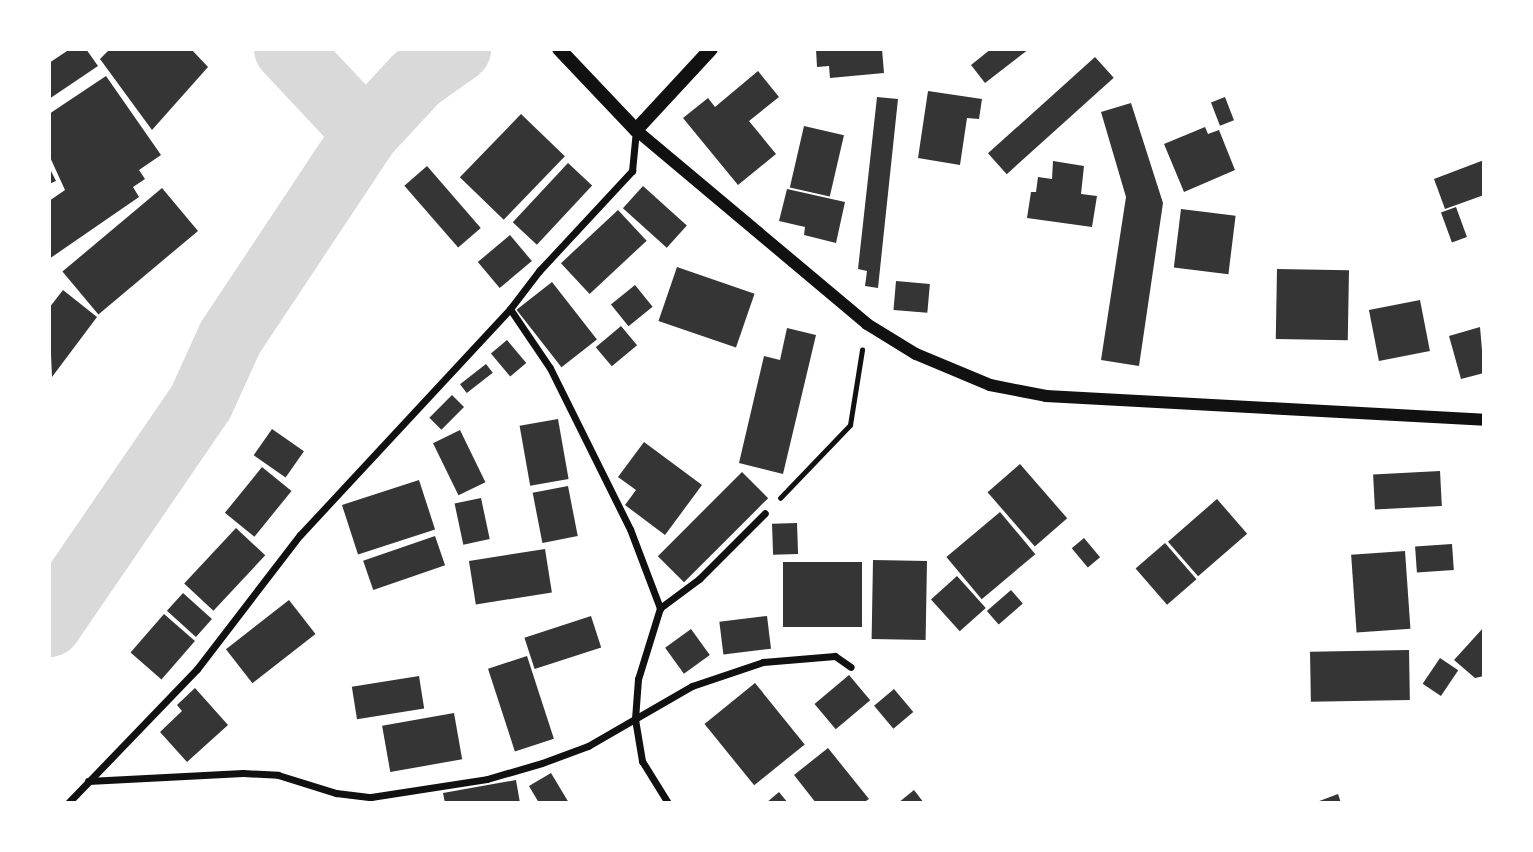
<!DOCTYPE html>
<style>
body{margin:0}
#map{position:relative;width:1533px;height:852px;overflow:hidden;background:#fff;font-family:Spectral,serif}
div>[style]{position:absolute}
.river>*{height:66px;margin:-33px;padding:0 33px;transform-origin:33px;border-radius:33px;background:#d9d9d9}
.building>*{inset:0;background:#353535;transform-origin:0 0}
.path>*{height:4.5px;margin:-2.25px;padding:0 2.25px;transform-origin:2.25px;border-radius:2.25px;background:#111}
.minor>*{height:7px;margin:-3.5px;padding:0 3.5px;transform-origin:3.5px;border-radius:3.5px;background:#111}
.tertiary>*{height:12px;margin:-6px;padding:0 6px;transform-origin:6px;border-radius:6px;background:#111}
.secondary>*{height:14px;margin:-7px;padding:0 7px;transform-origin:7px;border-radius:7px;background:#111}
span{translate:-50% -50%;white-space:nowrap;text-align:center;line-height:1.15;-webkit-text-stroke:7px #fff;paint-order:stroke}
.frame{position:absolute;inset:0;border:51px solid #fff;pointer-events:none}
</style>
<div id="map">
<div class="river">
<div style="left:287px;top:49px;width:115px;rotate:46.8deg"></div>
<div style="left:49px;top:624px;width:269px;rotate:-55.6deg"></div>
<div style="left:201px;top:402px;width:70px;rotate:-65.6deg"></div>
<div style="left:230px;top:338px;width:246px;rotate:-56.4deg"></div>
<div style="left:366px;top:133px;width:74px;rotate:-47.2deg"></div>
<div style="left:416px;top:79px;width:52px;rotate:-35.5deg"></div>
</div>
<div class="building">
<div style="clip-path:polygon(70px 49px,86px 49px,98px 66px,49px 99px,49px 63px)"></div>
<div style="clip-path:polygon(110px 49px,191px 49px,208px 67px,152px 130px,100px 59px)"></div>
<div style="clip-path:polygon(816px 49px,882px 49px,884px 73px,830px 78px,829px 66px,817px 67px)"></div>
<div style="clip-path:polygon(991px 49px,1029px 49px,985px 83px,971px 65px)"></div>
<div style="left:1095px;top:57px;width:28px;height:144px;rotate:48deg"></div>
<div style="clip-path:polygon(758px 71px,779px 97px,749px 121px,776px 154px,738px 185px,683px 118px,708px 98px,715px 107px)"></div>
<div style="clip-path:polygon(106px 76px,161px 155px,139px 170px,145px 179px,133px 187px,139px 197px,49px 259px,49px 201px,65px 190px,49px 155px,49px 114px)"></div>
<div style="clip-path:polygon(928px 91px,982px 99px,979px 119px,967px 118px,960px 165px,918px 158px)"></div>
<div style="clip-path:polygon(877px 97px,898px 99px,878px 288px,865px 286px,867px 271px,858px 269px)"></div>
<div style="left:1225px;top:97px;width:25px;height:15px;rotate:69deg"></div>
<div style="clip-path:polygon(1131px 103px,1163px 203px,1139px 366px,1101px 360px,1126px 197px,1101px 112px)"></div>
<div style="left:521px;top:114px;width:61px;height:88px;rotate:44deg"></div>
<div style="left:804px;top:126px;width:41px;height:63px;rotate:13deg"></div>
<div style="clip-path:polygon(1205px 127px,1208px 134px,1219px 130px,1235px 170px,1184px 192px,1164px 144px)"></div>
<div style="clip-path:polygon(1484px 160px,1484px 195px,1445px 209px,1434px 179px)"></div>
<div style="clip-path:polygon(1053px 161px,1084px 166px,1081px 194px,1097px 196px,1092px 227px,1027px 218px,1031px 192px,1036px 192px,1038px 177px,1052px 179px)"></div>
<div style="left:568px;top:163px;width:33px;height:81px;rotate:43deg"></div>
<div style="left:427px;top:166px;width:82px;height:30px;rotate:49deg"></div>
<div style="clip-path:polygon(49px 167px,56px 181px,49px 184px)"></div>
<div style="left:643px;top:186px;width:59px;height:30px;rotate:42deg"></div>
<div style="left:162px;top:188px;width:56px;height:130px;rotate:50deg"></div>
<div style="clip-path:polygon(787px 189px,845px 202px,836px 243px,804px 235px,805px 227px,779px 221px)"></div>
<div style="left:1456px;top:207px;width:32px;height:16px;rotate:70deg"></div>
<div style="left:1181px;top:209px;width:55px;height:59px;rotate:7deg"></div>
<div style="left:618px;top:210px;width:42px;height:78px;rotate:47deg"></div>
<div style="left:510px;top:235px;width:34px;height:42px;rotate:50deg"></div>
<div style="left:677px;top:267px;width:82px;height:57px;rotate:19deg"></div>
<div style="left:1277px;top:269px;width:72px;height:70px;rotate:1deg"></div>
<div style="left:896px;top:281px;width:34px;height:29px;rotate:5deg"></div>
<div style="left:552px;top:282px;width:73px;height:45px;rotate:52deg"></div>
<div style="left:635px;top:285px;width:28px;height:31px;rotate:51deg"></div>
<div style="clip-path:polygon(63px 290px,97px 317px,52px 377px,49px 308px)"></div>
<div style="left:1420px;top:300px;width:52px;height:52px;rotate:79deg"></div>
<div style="left:621px;top:326px;width:25px;height:33px;rotate:50deg"></div>
<div style="clip-path:polygon(1480px 327px,1484px 373px,1461px 379px,1449px 336px)"></div>
<div style="clip-path:polygon(787px 328px,816px 335px,783px 474px,739px 463px,764px 356px,780px 360px)"></div>
<div style="left:507px;top:340px;width:30px;height:21px;rotate:50deg"></div>
<div style="left:486px;top:364px;width:11px;height:33px;rotate:52deg"></div>
<div style="left:452px;top:395px;width:17px;height:32px;rotate:45deg"></div>
<div style="left:558px;top:419px;width:61px;height:39px;rotate:80deg"></div>
<div style="left:272px;top:429px;width:39px;height:32px;rotate:35deg"></div>
<div style="left:460px;top:430px;width:58px;height:30px;rotate:64deg"></div>
<div style="clip-path:polygon(644px 442px,702px 485px,665px 535px,625px 505px,636px 490px,618px 477px)"></div>
<div style="left:1020px;top:464px;width:72px;height:43px;rotate:49deg"></div>
<div style="left:262px;top:467px;width:38px;height:59px;rotate:39deg"></div>
<div style="left:1440px;top:471px;width:35px;height:67px;rotate:87deg"></div>
<div style="left:742px;top:472px;width:37px;height:119px;rotate:45deg"></div>
<div style="left:419px;top:480px;width:52px;height:81px;rotate:72deg"></div>
<div style="left:568px;top:486px;width:51px;height:36px;rotate:79deg"></div>
<div style="left:481px;top:498px;width:42px;height:27px;rotate:78deg"></div>
<div style="left:1217px;top:499px;width:46px;height:65px;rotate:49deg"></div>
<div style="left:1000px;top:512px;width:55px;height:70px;rotate:50deg"></div>
<div style="left:797px;top:523px;width:31px;height:25px;rotate:88deg"></div>
<div style="left:236px;top:528px;width:40px;height:76px;rotate:43deg"></div>
<div style="left:435px;top:536px;width:31px;height:76px;rotate:71deg"></div>
<div style="left:1084px;top:538px;width:25px;height:16px;rotate:50deg"></div>
<div style="left:1165px;top:543px;width:48px;height:39px;rotate:49deg"></div>
<div style="left:1452px;top:544px;width:26px;height:37px;rotate:86deg"></div>
<div style="left:545px;top:549px;width:44px;height:77px;rotate:81deg"></div>
<div style="left:1405px;top:551px;width:78px;height:54px;rotate:86deg"></div>
<div style="left:873px;top:560px;width:54px;height:79px;rotate:1deg"></div>
<div style="left:783px;top:562px;width:79px;height:65px"></div>
<div style="left:957px;top:576px;width:43px;height:35px;rotate:48deg"></div>
<div style="left:1011px;top:590px;width:18px;height:32px;rotate:49deg"></div>
<div style="left:183px;top:593px;width:39px;height:24px;rotate:42deg"></div>
<div style="left:289px;top:600px;width:43px;height:80px;rotate:52deg"></div>
<div style="left:164px;top:614px;width:41px;height:51px;rotate:41deg"></div>
<div style="left:591px;top:616px;width:33px;height:70px;rotate:72deg"></div>
<div style="left:767px;top:616px;width:33px;height:48px;rotate:83deg"></div>
<div style="clip-path:polygon(1484px 627px,1484px 676px,1475px 678px,1454px 660px)"></div>
<div style="left:691px;top:629px;width:32px;height:32px;rotate:54deg"></div>
<div style="left:1409px;top:650px;width:50px;height:99px;rotate:89deg"></div>
<div style="left:527px;top:656px;width:87px;height:41px;rotate:72deg"></div>
<div style="left:1440px;top:658px;width:22px;height:31px;rotate:34deg"></div>
<div style="left:849px;top:675px;width:33px;height:45px;rotate:50deg"></div>
<div style="left:419px;top:676px;width:33px;height:68px;rotate:81deg"></div>
<div style="left:755px;top:683px;width:79px;height:65px;rotate:51deg"></div>
<div style="clip-path:polygon(195px 688px,228px 725px,187px 762px,160px 732px,182px 711px,177px 705px)"></div>
<div style="left:894px;top:689px;width:30px;height:26px;rotate:50deg"></div>
<div style="left:454px;top:713px;width:47px;height:73px;rotate:80deg"></div>
<div style="clip-path:polygon(828px 748px,869px 799px,863px 803px,816px 803px,794px 775px)"></div>
<div style="clip-path:polygon(551px 773px,569px 803px,539px 803px,529px 786px)"></div>
<div style="clip-path:polygon(516px 780px,520px 803px,445px 803px,443px 793px)"></div>
<div style="clip-path:polygon(914px 790px,924px 803px,898px 803px)"></div>
<div style="clip-path:polygon(779px 792px,788px 803px,766px 803px)"></div>
<div style="clip-path:polygon(1338px 794px,1341px 803px,1314px 803px)"></div>
</div>
<div class="path">
<div style="left:780px;top:498px;width:101px;rotate:-46.2deg"></div>
<div style="left:850px;top:425px;width:76px;rotate:-80.9deg"></div>
</div>
<div class="minor">
<div style="left:510px;top:309px;width:71px;rotate:55.9deg"></div>
<div style="left:550px;top:368px;width:180px;rotate:63.6deg"></div>
<div style="left:630px;top:529px;width:85px;rotate:69.2deg"></div>
<div style="left:660px;top:608px;width:74px;rotate:107.2deg"></div>
<div style="left:638px;top:679px;width:40px;rotate:94.3deg"></div>
<div style="left:635px;top:719px;width:43px;rotate:80.5deg"></div>
<div style="left:642px;top:761px;width:49px;rotate:58.2deg"></div>
<div style="left:660px;top:608px;width:49px;rotate:-36.6deg"></div>
<div style="left:699px;top:579px;width:93px;rotate:-45deg"></div>
<div style="left:88px;top:781px;width:155px;rotate:-3deg"></div>
<div style="left:243px;top:773px;width:35px;rotate:3deg"></div>
<div style="left:278px;top:775px;width:61px;rotate:17.2deg"></div>
<div style="left:336px;top:793px;width:35px;rotate:7deg"></div>
<div style="left:371px;top:797px;width:117px;rotate:-8.8deg"></div>
<div style="left:487px;top:779px;width:57px;rotate:-16.2deg"></div>
<div style="left:542px;top:763px;width:49px;rotate:-20.3deg"></div>
<div style="left:588px;top:746px;width:120px;rotate:-30deg"></div>
<div style="left:692px;top:686px;width:75px;rotate:-18.7deg"></div>
<div style="left:763px;top:662px;width:72px;rotate:-4.8deg"></div>
<div style="left:835px;top:656px;width:19px;rotate:35deg"></div>
<div style="left:68px;top:803px;width:186px;rotate:-46.1deg"></div>
<div style="left:197px;top:669px;width:169px;rotate:-52.5deg"></div>
<div style="left:300px;top:535px;width:309px;rotate:-47.1deg"></div>
<div style="left:510px;top:309px;width:48px;rotate:-52.7deg"></div>
<div style="left:539px;top:271px;width:137px;rotate:-47.1deg"></div>
<div style="left:632px;top:171px;width:41px;rotate:-84.4deg"></div>
</div>
<div class="tertiary">
<div style="left:636px;top:130px;width:302px;rotate:40deg"></div>
<div style="left:867px;top:324px;width:57px;rotate:31.5deg"></div>
<div style="left:916px;top:354px;width:80px;rotate:22.7deg"></div>
<div style="left:990px;top:385px;width:57px;rotate:11.1deg"></div>
<div style="left:1046px;top:396px;width:439px;rotate:3.1deg"></div>
</div>
<div class="secondary">
<div style="left:559px;top:49px;width:112px;rotate:46.5deg"></div>
<div style="left:636px;top:130px;width:110px;rotate:-47.2deg"></div>
</div>
<div class="frame"></div>
</div>
